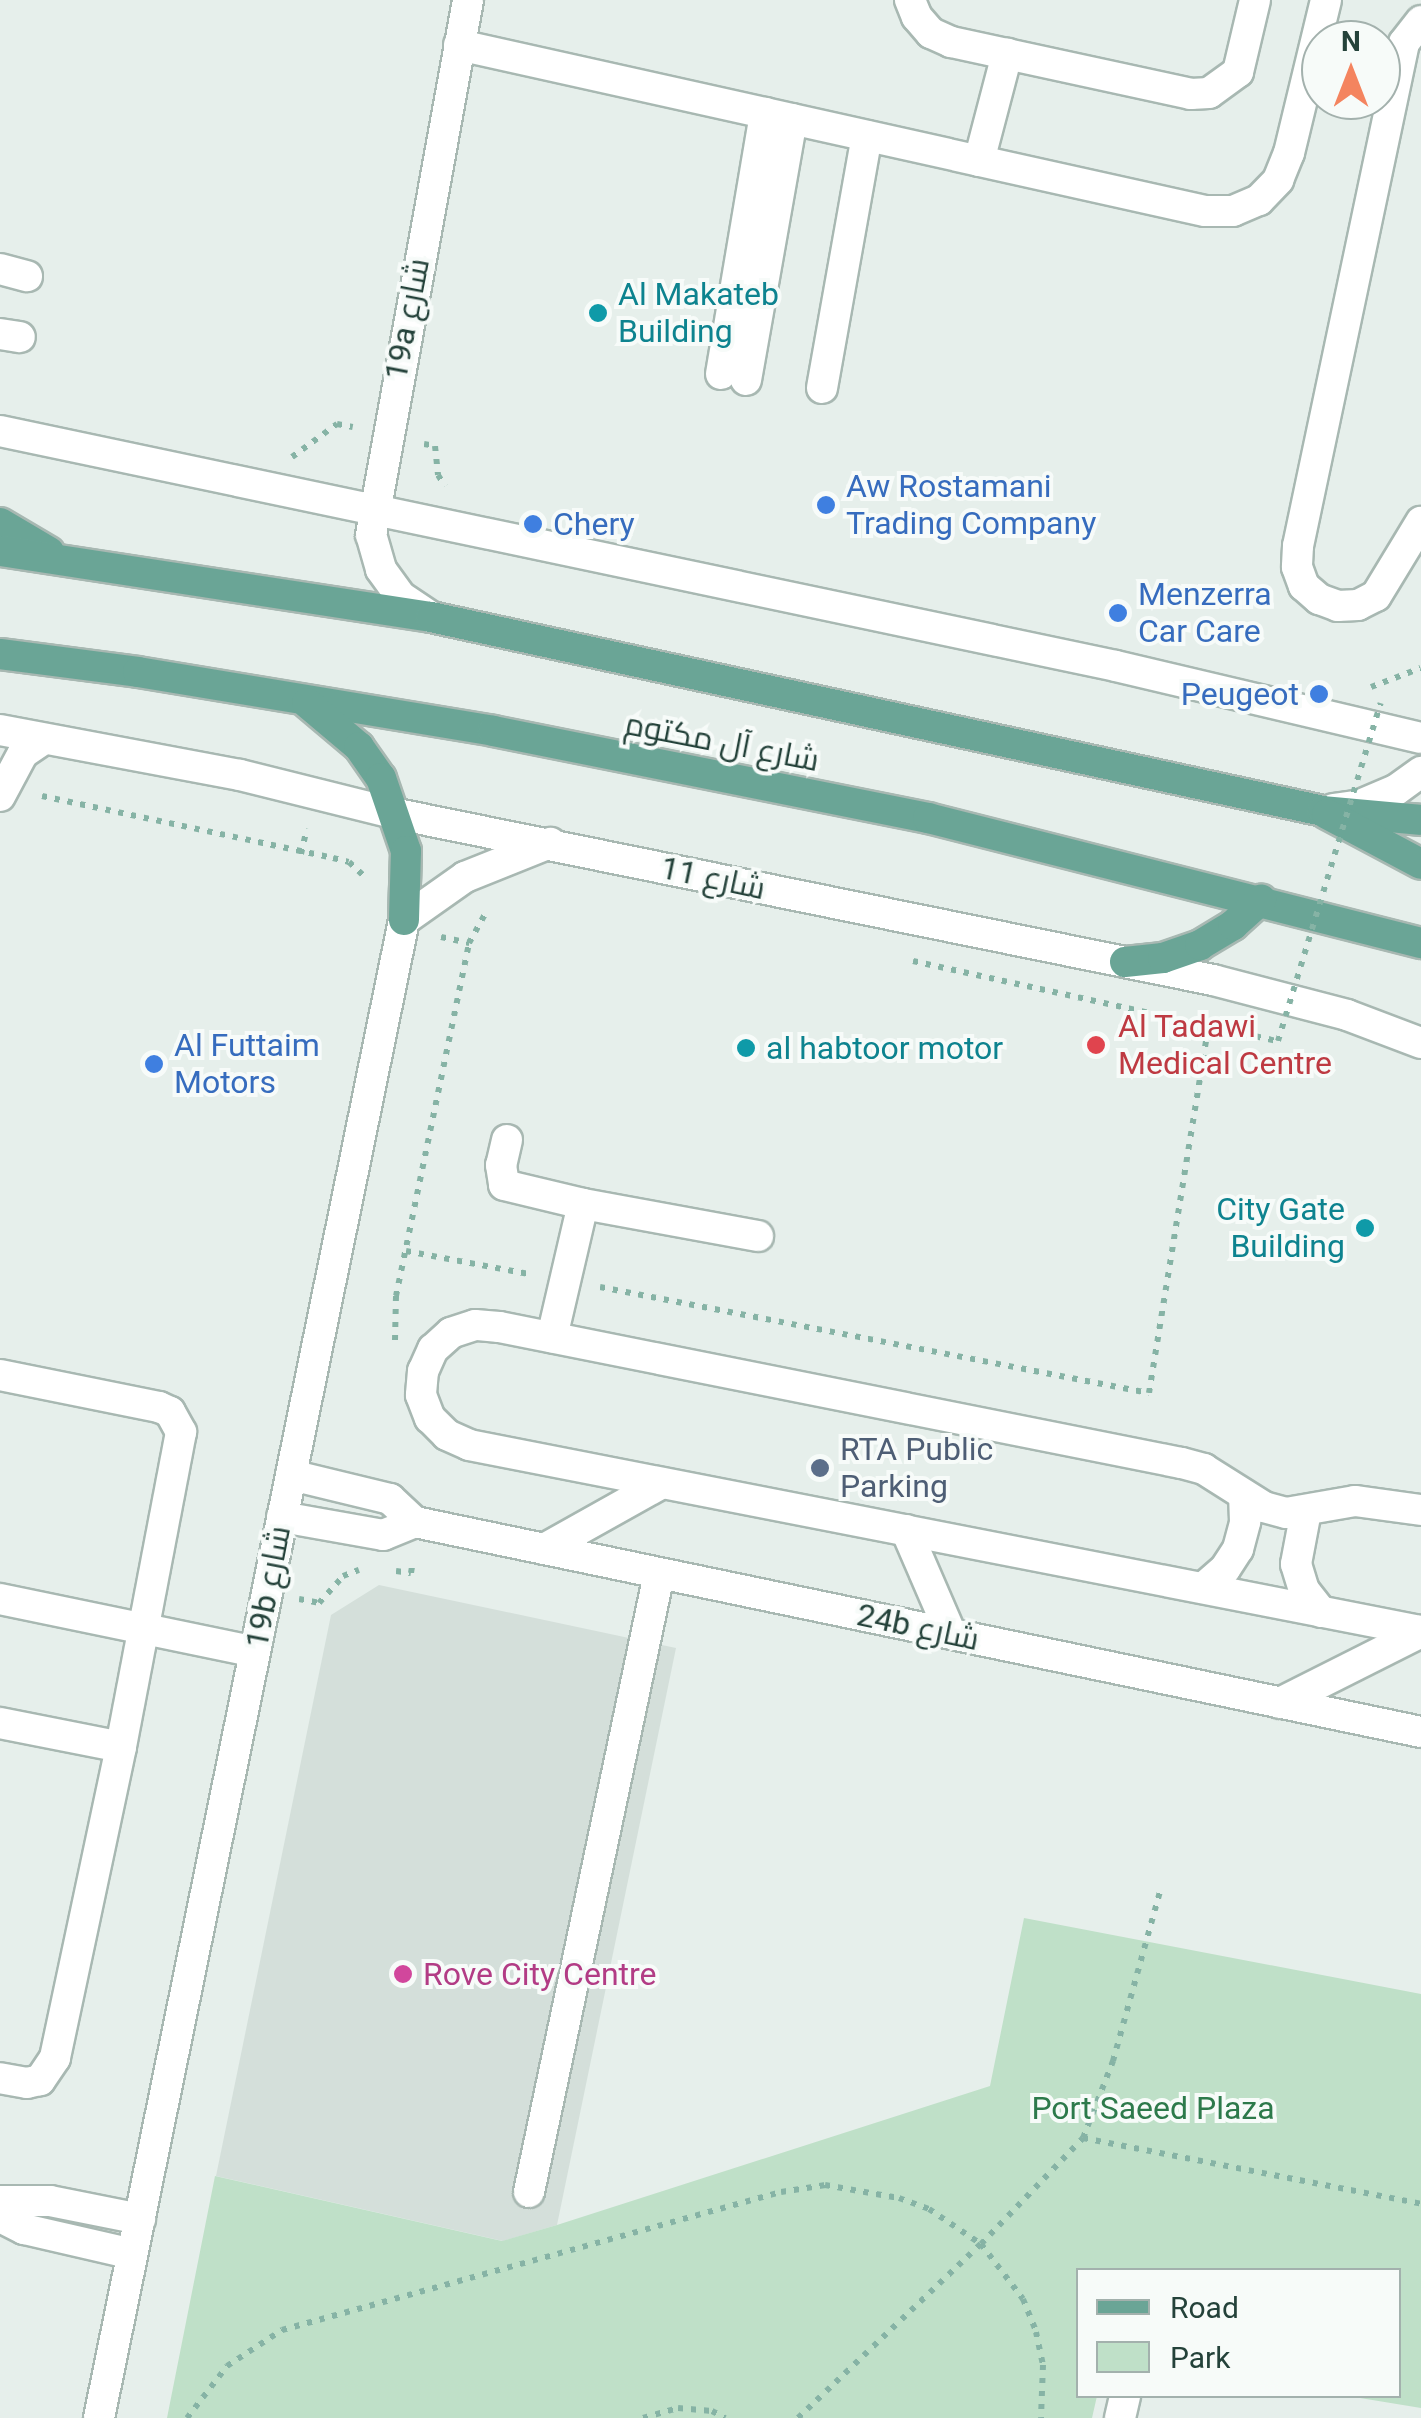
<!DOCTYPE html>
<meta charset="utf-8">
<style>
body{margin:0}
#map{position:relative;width:1421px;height:2418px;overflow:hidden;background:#e6efeb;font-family:Roboto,Cairo,sans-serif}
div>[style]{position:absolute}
.built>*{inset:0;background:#d4dfda}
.green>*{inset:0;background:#bfe0c8}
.path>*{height:6px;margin-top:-3px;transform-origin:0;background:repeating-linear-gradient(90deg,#86b3a5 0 5px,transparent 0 13px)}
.roads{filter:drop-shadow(2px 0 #a8b8b2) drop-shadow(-2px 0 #a8b8b2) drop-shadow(0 2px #a8b8b2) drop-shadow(0 -2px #a8b8b2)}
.minor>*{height:30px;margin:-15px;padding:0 15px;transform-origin:15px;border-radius:15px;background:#fff}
.major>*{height:30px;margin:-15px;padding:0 15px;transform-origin:15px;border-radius:15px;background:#6aa596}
.path-bridge>*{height:6px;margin-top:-3px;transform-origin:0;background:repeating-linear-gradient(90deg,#86b3a5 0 5px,transparent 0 13px)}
.dots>*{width:28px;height:28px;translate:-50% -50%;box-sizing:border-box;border:5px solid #f7fbf9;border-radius:50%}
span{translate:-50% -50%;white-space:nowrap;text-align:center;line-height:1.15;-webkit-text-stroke:8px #f7fbf9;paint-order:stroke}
.culture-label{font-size:32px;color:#0d838f}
.left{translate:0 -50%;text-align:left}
.right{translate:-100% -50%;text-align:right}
.street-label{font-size:32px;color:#24423a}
.shop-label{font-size:32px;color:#366cbe}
.health-label{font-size:32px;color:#be3a42}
.service-label{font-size:32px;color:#4e5e75}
.hotel-label{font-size:32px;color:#b23c85}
.park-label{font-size:32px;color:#2d7a4b}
.legend{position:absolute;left:1076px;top:2268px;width:325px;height:130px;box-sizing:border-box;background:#f7fbf9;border:2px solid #a3b1ad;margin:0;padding:12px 18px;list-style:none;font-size:30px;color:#24423a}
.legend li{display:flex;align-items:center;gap:20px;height:50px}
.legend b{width:50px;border:2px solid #a3b1ad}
.north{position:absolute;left:1301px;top:20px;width:100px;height:100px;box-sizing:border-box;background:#f7fbf9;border:2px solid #a3b1ad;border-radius:50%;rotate:0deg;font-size:28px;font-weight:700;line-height:40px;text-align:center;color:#24423a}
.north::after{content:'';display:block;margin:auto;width:35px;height:45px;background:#f4845f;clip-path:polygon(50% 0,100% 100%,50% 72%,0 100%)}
</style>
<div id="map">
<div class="built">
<div style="clip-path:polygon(379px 1585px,676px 1648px,557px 2225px,503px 2241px,216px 2176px,331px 1615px)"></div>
</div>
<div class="green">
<div style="clip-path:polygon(1024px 1918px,1421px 1994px,1421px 2408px,1348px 2396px,1398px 2396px,1398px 2270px,1078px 2270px,1078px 2396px,1097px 2396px,1092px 2418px,167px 2418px,215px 2176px,502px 2241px,557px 2225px,990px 2086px)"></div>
</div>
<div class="path">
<div style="left:424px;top:444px;width:11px;rotate:10deg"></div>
<div style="left:435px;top:446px;width:29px;rotate:84deg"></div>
<div style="left:438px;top:475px;width:13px;rotate:58deg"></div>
<div style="left:292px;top:457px;width:56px;rotate:-36.3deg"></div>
<div style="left:337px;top:424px;width:16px;rotate:11deg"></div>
<div style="left:1371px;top:687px;width:53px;rotate:-20.8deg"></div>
<div style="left:42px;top:796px;width:298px;rotate:12deg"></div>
<div style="left:333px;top:858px;width:16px;rotate:14deg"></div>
<div style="left:349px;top:862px;width:23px;rotate:43deg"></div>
<div style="left:301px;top:854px;width:26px;rotate:-77deg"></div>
<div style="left:441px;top:937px;width:29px;rotate:12deg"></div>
<div style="left:913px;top:961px;width:374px;rotate:12.4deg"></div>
<div style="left:406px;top:1251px;width:125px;rotate:10.6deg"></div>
<div style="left:600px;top:1287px;width:559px;rotate:10.93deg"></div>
<div style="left:1149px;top:1393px;width:371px;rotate:-80.8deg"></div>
<div style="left:395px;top:1340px;width:44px;rotate:-88.7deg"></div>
<div style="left:396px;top:1296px;width:360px;rotate:-78.3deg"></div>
<div style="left:469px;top:943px;width:38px;rotate:-61deg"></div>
<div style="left:396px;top:1571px;width:15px;rotate:8deg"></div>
<div style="left:411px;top:1573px;width:12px;rotate:-81deg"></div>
<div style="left:299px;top:1599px;width:20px;rotate:11deg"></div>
<div style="left:319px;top:1603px;width:36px;rotate:-48deg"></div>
<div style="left:343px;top:1576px;width:17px;rotate:-21deg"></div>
<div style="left:1083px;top:2138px;width:344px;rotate:11deg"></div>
<div style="left:187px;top:2418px;width:66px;rotate:-52.4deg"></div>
<div style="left:227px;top:2366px;width:66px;rotate:-33.2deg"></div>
<div style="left:282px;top:2330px;width:518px;rotate:-15.46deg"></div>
<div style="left:781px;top:2192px;width:45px;rotate:-9deg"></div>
<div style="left:825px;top:2185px;width:75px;rotate:10deg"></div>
<div style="left:899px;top:2198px;width:32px;rotate:20deg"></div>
<div style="left:929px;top:2209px;width:63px;rotate:33.9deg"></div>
<div style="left:981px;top:2244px;width:69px;rotate:52.6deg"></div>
<div style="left:1023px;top:2299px;width:35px;rotate:68deg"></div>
<div style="left:1036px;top:2332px;width:34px;rotate:78deg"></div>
<div style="left:1043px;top:2365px;width:53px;rotate:92.2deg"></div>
<div style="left:643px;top:2418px;width:36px;rotate:-16deg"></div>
<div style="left:678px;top:2408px;width:34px;rotate:5deg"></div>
<div style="left:712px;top:2411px;width:15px;rotate:28deg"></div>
<div style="left:798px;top:2418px;width:253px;rotate:-43.6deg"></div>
<div style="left:981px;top:2244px;width:147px;rotate:-46.1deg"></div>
<div style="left:1083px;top:2138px;width:83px;rotate:-68.7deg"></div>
<div style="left:1113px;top:2061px;width:180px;rotate:-74.5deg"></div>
</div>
<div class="roads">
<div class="minor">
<div style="left:910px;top:0;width:18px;rotate:68deg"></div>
<div style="left:917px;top:17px;width:21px;rotate:49deg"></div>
<div style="left:931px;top:33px;width:22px;rotate:24deg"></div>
<div style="left:951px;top:42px;width:246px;rotate:12.2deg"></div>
<div style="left:1191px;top:94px;width:18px;rotate:-3deg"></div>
<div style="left:1209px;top:93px;width:36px;rotate:-36deg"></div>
<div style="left:1238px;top:72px;width:74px;rotate:-76.7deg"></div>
<div style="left:1421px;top:21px;width:28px;rotate:128deg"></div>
<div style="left:1404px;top:43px;width:514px;rotate:101.9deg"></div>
<div style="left:1298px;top:546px;width:21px;rotate:93deg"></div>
<div style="left:1297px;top:567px;width:20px;rotate:70deg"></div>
<div style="left:1304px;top:586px;width:20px;rotate:41deg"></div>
<div style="left:1319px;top:599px;width:20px;rotate:20deg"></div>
<div style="left:1338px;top:606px;width:20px;rotate:-3deg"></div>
<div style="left:1358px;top:605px;width:20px;rotate:-27deg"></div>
<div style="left:1376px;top:596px;width:87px;rotate:-58.7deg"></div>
<div style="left:459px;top:45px;width:764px;rotate:12.55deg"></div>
<div style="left:1205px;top:211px;width:28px"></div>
<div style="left:1233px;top:211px;width:28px;rotate:-23deg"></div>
<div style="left:1259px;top:200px;width:28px;rotate:-46deg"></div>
<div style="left:1278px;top:180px;width:29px;rotate:-68deg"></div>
<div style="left:1289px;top:153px;width:157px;rotate:-76.4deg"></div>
<div style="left:979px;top:161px;width:111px;rotate:-75.3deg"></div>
<div style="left:0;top:269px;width:28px;rotate:15deg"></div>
<div style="left:0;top:334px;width:20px;rotate:9deg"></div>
<div style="left:721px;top:374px;width:265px;rotate:-80.4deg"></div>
<div style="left:746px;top:380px;width:265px;rotate:-80deg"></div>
<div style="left:822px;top:388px;width:256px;rotate:-79.9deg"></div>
<div style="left:0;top:431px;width:1140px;rotate:11.89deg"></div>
<div style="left:1116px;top:666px;width:313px;rotate:13.3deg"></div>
<div style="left:431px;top:617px;width:36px;rotate:-146deg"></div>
<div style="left:401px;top:597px;width:34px;rotate:-126deg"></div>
<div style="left:381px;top:569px;width:35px;rotate:-106deg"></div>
<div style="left:371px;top:535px;width:544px;rotate:-79.72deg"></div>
<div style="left:0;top:730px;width:244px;rotate:10.6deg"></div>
<div style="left:240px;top:775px;width:162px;rotate:14deg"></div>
<div style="left:397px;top:814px;width:833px;rotate:11.5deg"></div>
<div style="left:1213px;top:980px;width:138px;rotate:14.6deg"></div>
<div style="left:1347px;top:1015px;width:79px;rotate:20.7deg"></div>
<div style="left:0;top:796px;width:49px;rotate:-61.9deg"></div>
<div style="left:23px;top:753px;width:25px;rotate:-34deg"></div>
<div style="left:1333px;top:809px;width:27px;rotate:-8deg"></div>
<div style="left:1360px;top:805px;width:39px;rotate:-23deg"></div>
<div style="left:1396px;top:790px;width:31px;rotate:-36deg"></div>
<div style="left:507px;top:1140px;width:26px;rotate:103deg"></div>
<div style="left:501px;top:1165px;width:20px;rotate:81deg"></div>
<div style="left:504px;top:1185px;width:81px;rotate:13.5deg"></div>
<div style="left:583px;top:1204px;width:137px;rotate:103.1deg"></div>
<div style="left:583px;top:1204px;width:178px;rotate:10.4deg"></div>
<div style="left:0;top:1375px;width:162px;rotate:11.4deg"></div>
<div style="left:159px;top:1407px;width:12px;rotate:24deg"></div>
<div style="left:170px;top:1412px;width:23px;rotate:61deg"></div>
<div style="left:181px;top:1432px;width:321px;rotate:100.8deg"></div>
<div style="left:291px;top:1475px;width:102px;rotate:13.6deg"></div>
<div style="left:390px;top:1499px;width:34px;rotate:43deg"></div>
<div style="left:415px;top:1522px;width:1028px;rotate:11.79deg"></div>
<div style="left:1421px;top:1510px;width:67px;rotate:-172.2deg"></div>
<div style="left:1355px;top:1501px;width:70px;rotate:170.1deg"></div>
<div style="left:1286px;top:1513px;width:23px;rotate:-165deg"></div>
<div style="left:1264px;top:1507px;width:71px;rotate:-147.7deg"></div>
<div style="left:1204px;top:1469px;width:24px;rotate:-165deg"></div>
<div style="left:1181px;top:1463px;width:695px;rotate:-168.72deg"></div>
<div style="left:499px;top:1327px;width:24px;rotate:-175deg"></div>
<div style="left:475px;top:1325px;width:25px;rotate:162deg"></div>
<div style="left:451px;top:1333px;width:24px;rotate:138deg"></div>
<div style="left:433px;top:1349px;width:24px;rotate:114deg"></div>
<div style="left:423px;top:1371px;width:24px;rotate:95deg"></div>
<div style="left:421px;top:1395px;width:25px;rotate:69deg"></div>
<div style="left:430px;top:1418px;width:24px;rotate:45deg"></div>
<div style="left:447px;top:1435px;width:24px;rotate:24deg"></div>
<div style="left:469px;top:1445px;width:970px;rotate:11.06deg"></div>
<div style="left:1306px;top:1511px;width:54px;rotate:100.7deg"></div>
<div style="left:1296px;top:1564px;width:27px;rotate:73deg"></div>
<div style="left:1304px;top:1590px;width:28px;rotate:52deg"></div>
<div style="left:282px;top:1517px;width:103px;rotate:10.1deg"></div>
<div style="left:383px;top:1535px;width:35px;rotate:-22deg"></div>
<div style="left:906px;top:1530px;width:113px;rotate:66.6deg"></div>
<div style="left:544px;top:1549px;width:135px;rotate:-29.2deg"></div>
<div style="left:1203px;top:1588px;width:29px;rotate:-41deg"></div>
<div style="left:1225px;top:1569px;width:24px;rotate:-57deg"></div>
<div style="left:1238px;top:1549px;width:28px;rotate:-75deg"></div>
<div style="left:1245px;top:1522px;width:27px;rotate:-92deg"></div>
<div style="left:0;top:1599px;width:260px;rotate:11.7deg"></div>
<div style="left:1280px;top:1703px;width:158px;rotate:-26.7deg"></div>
<div style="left:0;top:1723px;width:123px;rotate:11.2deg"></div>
<div style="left:121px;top:1747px;width:318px;rotate:102deg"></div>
<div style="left:55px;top:2058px;width:27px;rotate:124deg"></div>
<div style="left:40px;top:2080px;width:13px;rotate:167deg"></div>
<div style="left:27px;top:2083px;width:27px;rotate:-170deg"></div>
<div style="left:529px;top:2192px;width:632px;rotate:-78.12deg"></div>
<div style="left:0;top:2201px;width:50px"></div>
<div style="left:50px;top:2201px;width:92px;rotate:11.3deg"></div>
<div style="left:0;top:2217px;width:27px;rotate:27deg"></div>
<div style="left:24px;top:2229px;width:111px;rotate:13deg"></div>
<div style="left:99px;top:2418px;width:1529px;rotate:-78.49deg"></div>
<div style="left:404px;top:920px;width:75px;rotate:-35.2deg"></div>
<div style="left:465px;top:877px;width:92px;rotate:-21.8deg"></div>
<div style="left:1120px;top:2418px;width:23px;rotate:-77deg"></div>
</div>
<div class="major">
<div style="left:0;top:523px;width:57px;rotate:30.6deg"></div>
<div style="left:0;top:551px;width:436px;rotate:8.7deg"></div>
<div style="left:431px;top:617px;width:913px;rotate:12.27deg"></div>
<div style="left:1323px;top:811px;width:98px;rotate:5.2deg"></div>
<div style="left:0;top:654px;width:139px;rotate:7.4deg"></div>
<div style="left:138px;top:672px;width:360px;rotate:9.4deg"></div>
<div style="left:493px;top:731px;width:444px;rotate:11.3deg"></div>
<div style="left:928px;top:818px;width:509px;rotate:14.23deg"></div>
<div style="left:307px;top:703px;width:68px;rotate:40.2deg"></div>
<div style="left:359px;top:747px;width:38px;rotate:55deg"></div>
<div style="left:381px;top:778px;width:77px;rotate:71.1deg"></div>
<div style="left:406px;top:851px;width:69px;rotate:91.7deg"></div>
<div style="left:1327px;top:814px;width:106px;rotate:28deg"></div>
<div style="left:1125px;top:962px;width:38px;rotate:-6deg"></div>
<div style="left:1163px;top:958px;width:39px;rotate:-19deg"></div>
<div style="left:1200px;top:945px;width:39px;rotate:-31deg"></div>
<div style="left:1233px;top:925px;width:38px;rotate:-42deg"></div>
</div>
</div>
<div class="path-bridge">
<div style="left:1278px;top:1041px;width:353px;rotate:-73.1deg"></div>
</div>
<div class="dots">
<div style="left:598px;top:313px;background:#0f9aa8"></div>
<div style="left:826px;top:505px;background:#3f7fe0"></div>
<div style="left:533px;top:524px;background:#3f7fe0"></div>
<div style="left:1118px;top:613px;background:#3f7fe0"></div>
<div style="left:1319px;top:694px;background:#3f7fe0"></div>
<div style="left:1096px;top:1045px;background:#e0444e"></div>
<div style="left:746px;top:1048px;background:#0f9aa8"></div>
<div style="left:154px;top:1064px;background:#3f7fe0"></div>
<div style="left:1365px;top:1228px;background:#0f9aa8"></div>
<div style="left:820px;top:1468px;background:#5c6f8a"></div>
<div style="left:403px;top:1974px;background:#d1479c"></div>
</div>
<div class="culture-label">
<span class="left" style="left:618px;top:313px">Al Makateb<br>Building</span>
<span class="left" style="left:766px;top:1048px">al habtoor motor</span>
<span class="right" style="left:1345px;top:1228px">City Gate<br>Building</span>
</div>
<div class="street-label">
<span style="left:407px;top:319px;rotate:-79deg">19a شارع</span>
<span style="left:722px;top:742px;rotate:11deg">شارع آل مكتوم</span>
<span style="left:713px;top:878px;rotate:12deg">شارع 11</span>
<span style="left:268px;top:1587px;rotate:-79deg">19b شارع</span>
<span style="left:918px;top:1627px;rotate:12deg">24b شارع</span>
</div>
<div class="shop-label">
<span class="left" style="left:846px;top:505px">Aw Rostamani<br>Trading Company</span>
<span class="left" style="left:553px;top:524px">Chery</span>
<span class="left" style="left:1138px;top:613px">Menzerra<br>Car Care</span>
<span class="right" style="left:1299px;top:694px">Peugeot</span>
<span class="left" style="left:174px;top:1064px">Al Futtaim<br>Motors</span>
</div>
<div class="health-label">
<span class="left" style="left:1118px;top:1045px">Al Tadawi<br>Medical Centre</span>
</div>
<div class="service-label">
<span class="left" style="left:840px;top:1468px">RTA Public<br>Parking</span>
</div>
<div class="hotel-label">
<span class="left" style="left:423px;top:1974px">Rove City Centre</span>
</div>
<div class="park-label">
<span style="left:1153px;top:2108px">Port Saeed Plaza</span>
</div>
<ul class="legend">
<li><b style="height:12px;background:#6aa596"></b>Road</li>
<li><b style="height:28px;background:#bfe0c8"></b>Park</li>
</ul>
<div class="north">N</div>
</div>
